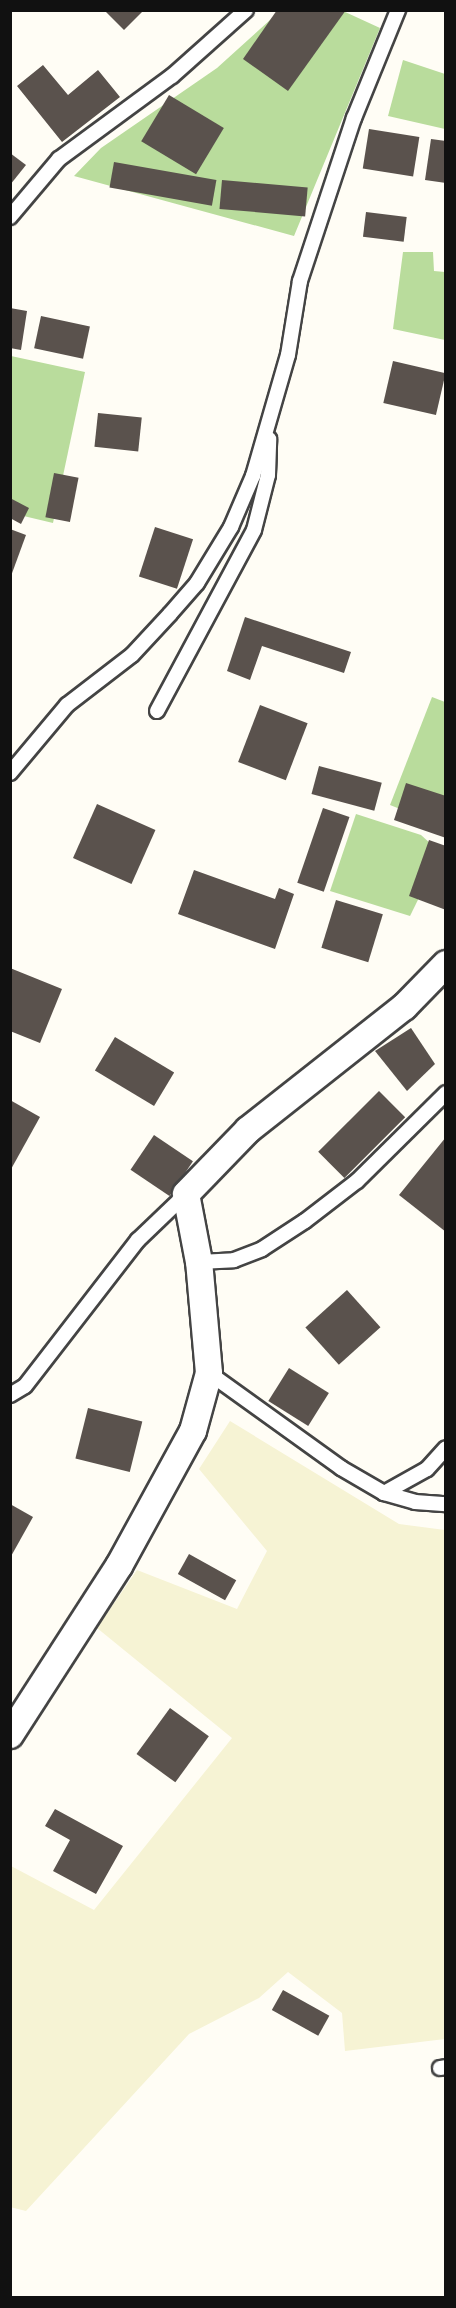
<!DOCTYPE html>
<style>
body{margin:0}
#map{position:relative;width:456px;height:2308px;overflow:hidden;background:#fffdf5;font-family:"Libre Baskerville",serif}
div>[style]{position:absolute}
.farmland>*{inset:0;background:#f6f3d4}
.forest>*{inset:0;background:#b9dc9c}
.building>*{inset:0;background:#5a524d;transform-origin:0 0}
.roads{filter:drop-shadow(2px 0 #444) drop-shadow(-2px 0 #444) drop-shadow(0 2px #444) drop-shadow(0 -2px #444)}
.service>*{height:14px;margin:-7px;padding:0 7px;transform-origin:7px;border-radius:7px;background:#fff}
.minor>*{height:26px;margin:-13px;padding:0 13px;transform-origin:13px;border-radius:13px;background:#fff}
span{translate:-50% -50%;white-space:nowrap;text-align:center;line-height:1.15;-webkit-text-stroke:6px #fff;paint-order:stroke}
.frame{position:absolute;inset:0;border:12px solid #111;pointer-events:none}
</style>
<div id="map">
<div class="farmland">
<div style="clip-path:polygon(230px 1421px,399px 1524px,445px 1530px,445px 2039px,345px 2051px,342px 2013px,288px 1972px,259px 1998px,189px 2034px,26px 2211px,10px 2207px,11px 1866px,94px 1910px,232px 1738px,97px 1628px,137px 1570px,237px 1609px,267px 1551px,199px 1469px)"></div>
</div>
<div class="forest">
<div style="clip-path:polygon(280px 11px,343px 11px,380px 28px,294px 236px,74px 176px,101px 148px,217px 68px)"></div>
<div style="clip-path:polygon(403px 60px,445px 74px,445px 129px,388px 116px)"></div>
<div style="clip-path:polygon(403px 252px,433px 252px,434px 271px,445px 272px,445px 340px,393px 329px)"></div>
<div style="clip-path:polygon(11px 356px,85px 372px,53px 523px,11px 513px)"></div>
<div style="clip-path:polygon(432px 697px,445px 702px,445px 827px,390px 805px)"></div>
<div style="clip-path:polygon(356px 814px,421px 835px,441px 853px,410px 916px,330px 891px)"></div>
</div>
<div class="building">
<div style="clip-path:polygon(104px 10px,144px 10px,124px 30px)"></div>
<div style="clip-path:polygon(277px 10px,346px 10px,288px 91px,243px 59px)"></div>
<div style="clip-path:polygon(43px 65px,68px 95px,98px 70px,120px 97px,62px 142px,17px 86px)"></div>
<div style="left:169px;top:95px;width:64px;height:54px;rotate:31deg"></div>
<div style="left:369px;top:129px;width:51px;height:40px;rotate:9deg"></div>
<div style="clip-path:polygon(431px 139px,446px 141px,446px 183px,425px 180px)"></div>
<div style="clip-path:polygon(10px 153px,26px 165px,10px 185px)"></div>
<div style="left:114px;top:162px;width:104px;height:26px;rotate:10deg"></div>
<div style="left:222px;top:180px;width:86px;height:29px;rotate:5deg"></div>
<div style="left:366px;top:212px;width:41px;height:25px;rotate:7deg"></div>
<div style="clip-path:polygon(10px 308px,27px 311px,21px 350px,10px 348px)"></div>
<div style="left:41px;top:316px;width:50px;height:33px;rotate:12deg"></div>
<div style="left:393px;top:361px;width:54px;height:43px;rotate:13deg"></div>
<div style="left:98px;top:413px;width:44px;height:34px;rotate:6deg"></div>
<div style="left:54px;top:473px;width:25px;height:45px;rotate:11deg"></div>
<div style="clip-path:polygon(10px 498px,29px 508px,21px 524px,10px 518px)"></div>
<div style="left:155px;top:527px;width:40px;height:52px;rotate:18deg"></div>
<div style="clip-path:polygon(10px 529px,26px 535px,11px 576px,10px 576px)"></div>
<div style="clip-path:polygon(245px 617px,351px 652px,344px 673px,262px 646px,250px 680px,227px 671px)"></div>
<div style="left:260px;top:705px;width:51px;height:61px;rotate:21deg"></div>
<div style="left:319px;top:766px;width:65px;height:29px;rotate:15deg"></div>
<div style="clip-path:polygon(406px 783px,446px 796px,446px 838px,394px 820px)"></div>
<div style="left:97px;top:804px;width:64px;height:59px;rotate:24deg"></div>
<div style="left:323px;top:808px;width:28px;height:79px;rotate:19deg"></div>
<div style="clip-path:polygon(429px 840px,446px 846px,446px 910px,409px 896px)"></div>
<div style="clip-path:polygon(194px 870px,275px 899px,279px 888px,294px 894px,275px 949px,178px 914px)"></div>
<div style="left:336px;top:900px;width:49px;height:50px;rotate:17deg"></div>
<div style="clip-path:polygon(10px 968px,62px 989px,40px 1043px,10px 1031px)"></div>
<div style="clip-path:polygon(411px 1028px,435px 1064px,407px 1091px,375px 1051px)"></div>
<div style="left:115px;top:1037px;width:69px;height:39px;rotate:31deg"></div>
<div style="left:379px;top:1091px;width:37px;height:86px;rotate:45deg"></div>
<div style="clip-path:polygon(10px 1100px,40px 1117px,10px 1171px)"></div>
<div style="left:154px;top:1135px;width:47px;height:42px;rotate:34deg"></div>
<div style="clip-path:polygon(446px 1137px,446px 1232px,399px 1195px)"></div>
<div style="left:347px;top:1290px;width:50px;height:56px;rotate:48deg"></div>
<div style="left:289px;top:1368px;width:47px;height:39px;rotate:32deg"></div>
<div style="left:88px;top:1408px;width:56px;height:52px;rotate:14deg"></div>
<div style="clip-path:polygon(10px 1504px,33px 1517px,10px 1558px)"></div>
<div style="left:189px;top:1554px;width:54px;height:23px;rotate:29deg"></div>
<div style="left:170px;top:1708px;width:48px;height:57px;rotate:36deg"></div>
<div style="clip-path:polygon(55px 1809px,123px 1846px,96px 1894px,53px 1871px,70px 1840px,45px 1826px)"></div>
<div style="left:283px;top:1990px;width:53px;height:23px;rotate:29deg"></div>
</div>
<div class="roads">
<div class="service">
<div style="left:10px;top:217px;width:76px;rotate:-49.8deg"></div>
<div style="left:59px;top:159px;width:140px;rotate:-36.3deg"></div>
<div style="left:172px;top:76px;width:99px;rotate:-41.7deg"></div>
<div style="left:157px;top:711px;width:205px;rotate:-61.8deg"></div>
<div style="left:254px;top:530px;width:57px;rotate:-75.7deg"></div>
<div style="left:268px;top:475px;width:36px;rotate:-88deg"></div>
<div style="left:10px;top:773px;width:89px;rotate:-50deg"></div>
<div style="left:67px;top:705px;width:82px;rotate:-37.6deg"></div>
<div style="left:132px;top:655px;width:56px;rotate:-47.2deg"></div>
<div style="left:170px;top:614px;width:41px;rotate:-48.9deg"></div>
<div style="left:197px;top:583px;width:66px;rotate:-58.7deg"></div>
<div style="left:231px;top:527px;width:56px;rotate:-66.7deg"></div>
<div style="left:253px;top:476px;width:126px;rotate:-73.9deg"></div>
<div style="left:288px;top:355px;width:75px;rotate:-80.8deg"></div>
<div style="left:300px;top:281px;width:172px;rotate:-71.7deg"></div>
<div style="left:354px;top:118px;width:117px;rotate:-67.8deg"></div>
<div style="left:199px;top:1262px;width:35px;rotate:-3deg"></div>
<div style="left:234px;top:1260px;width:30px;rotate:-21deg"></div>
<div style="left:262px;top:1249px;width:51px;rotate:-33.1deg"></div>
<div style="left:305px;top:1221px;width:66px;rotate:-37.6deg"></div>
<div style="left:357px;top:1181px;width:125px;rotate:-44.7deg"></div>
<div style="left:209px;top:1373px;width:163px;rotate:35.7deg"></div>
<div style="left:341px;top:1468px;width:50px;rotate:30.2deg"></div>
<div style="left:384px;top:1493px;width:32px;rotate:16deg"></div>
<div style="left:415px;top:1502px;width:31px;rotate:4deg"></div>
<div style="left:10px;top:1395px;width:17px;rotate:-31deg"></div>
<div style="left:25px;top:1386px;width:185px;rotate:-52.3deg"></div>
<div style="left:138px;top:1240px;width:66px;rotate:-43.8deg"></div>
<div style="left:384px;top:1493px;width:49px;rotate:-29.2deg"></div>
<div style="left:427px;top:1469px;width:28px;rotate:-48deg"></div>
<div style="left:440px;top:2068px;width:6px;rotate:-9deg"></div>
</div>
<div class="minor">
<div style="left:10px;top:1735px;width:201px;rotate:-57.2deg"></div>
<div style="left:119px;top:1566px;width:154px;rotate:-61.3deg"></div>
<div style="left:193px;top:1431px;width:60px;rotate:-74.6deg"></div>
<div style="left:209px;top:1373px;width:111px;rotate:-95.1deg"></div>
<div style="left:199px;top:1262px;width:69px;rotate:-100.8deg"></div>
<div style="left:186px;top:1194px;width:89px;rotate:-45.9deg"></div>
<div style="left:248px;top:1130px;width:199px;rotate:-38.3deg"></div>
<div style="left:404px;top:1007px;width:60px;rotate:-45.7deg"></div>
</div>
</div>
<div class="frame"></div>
</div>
